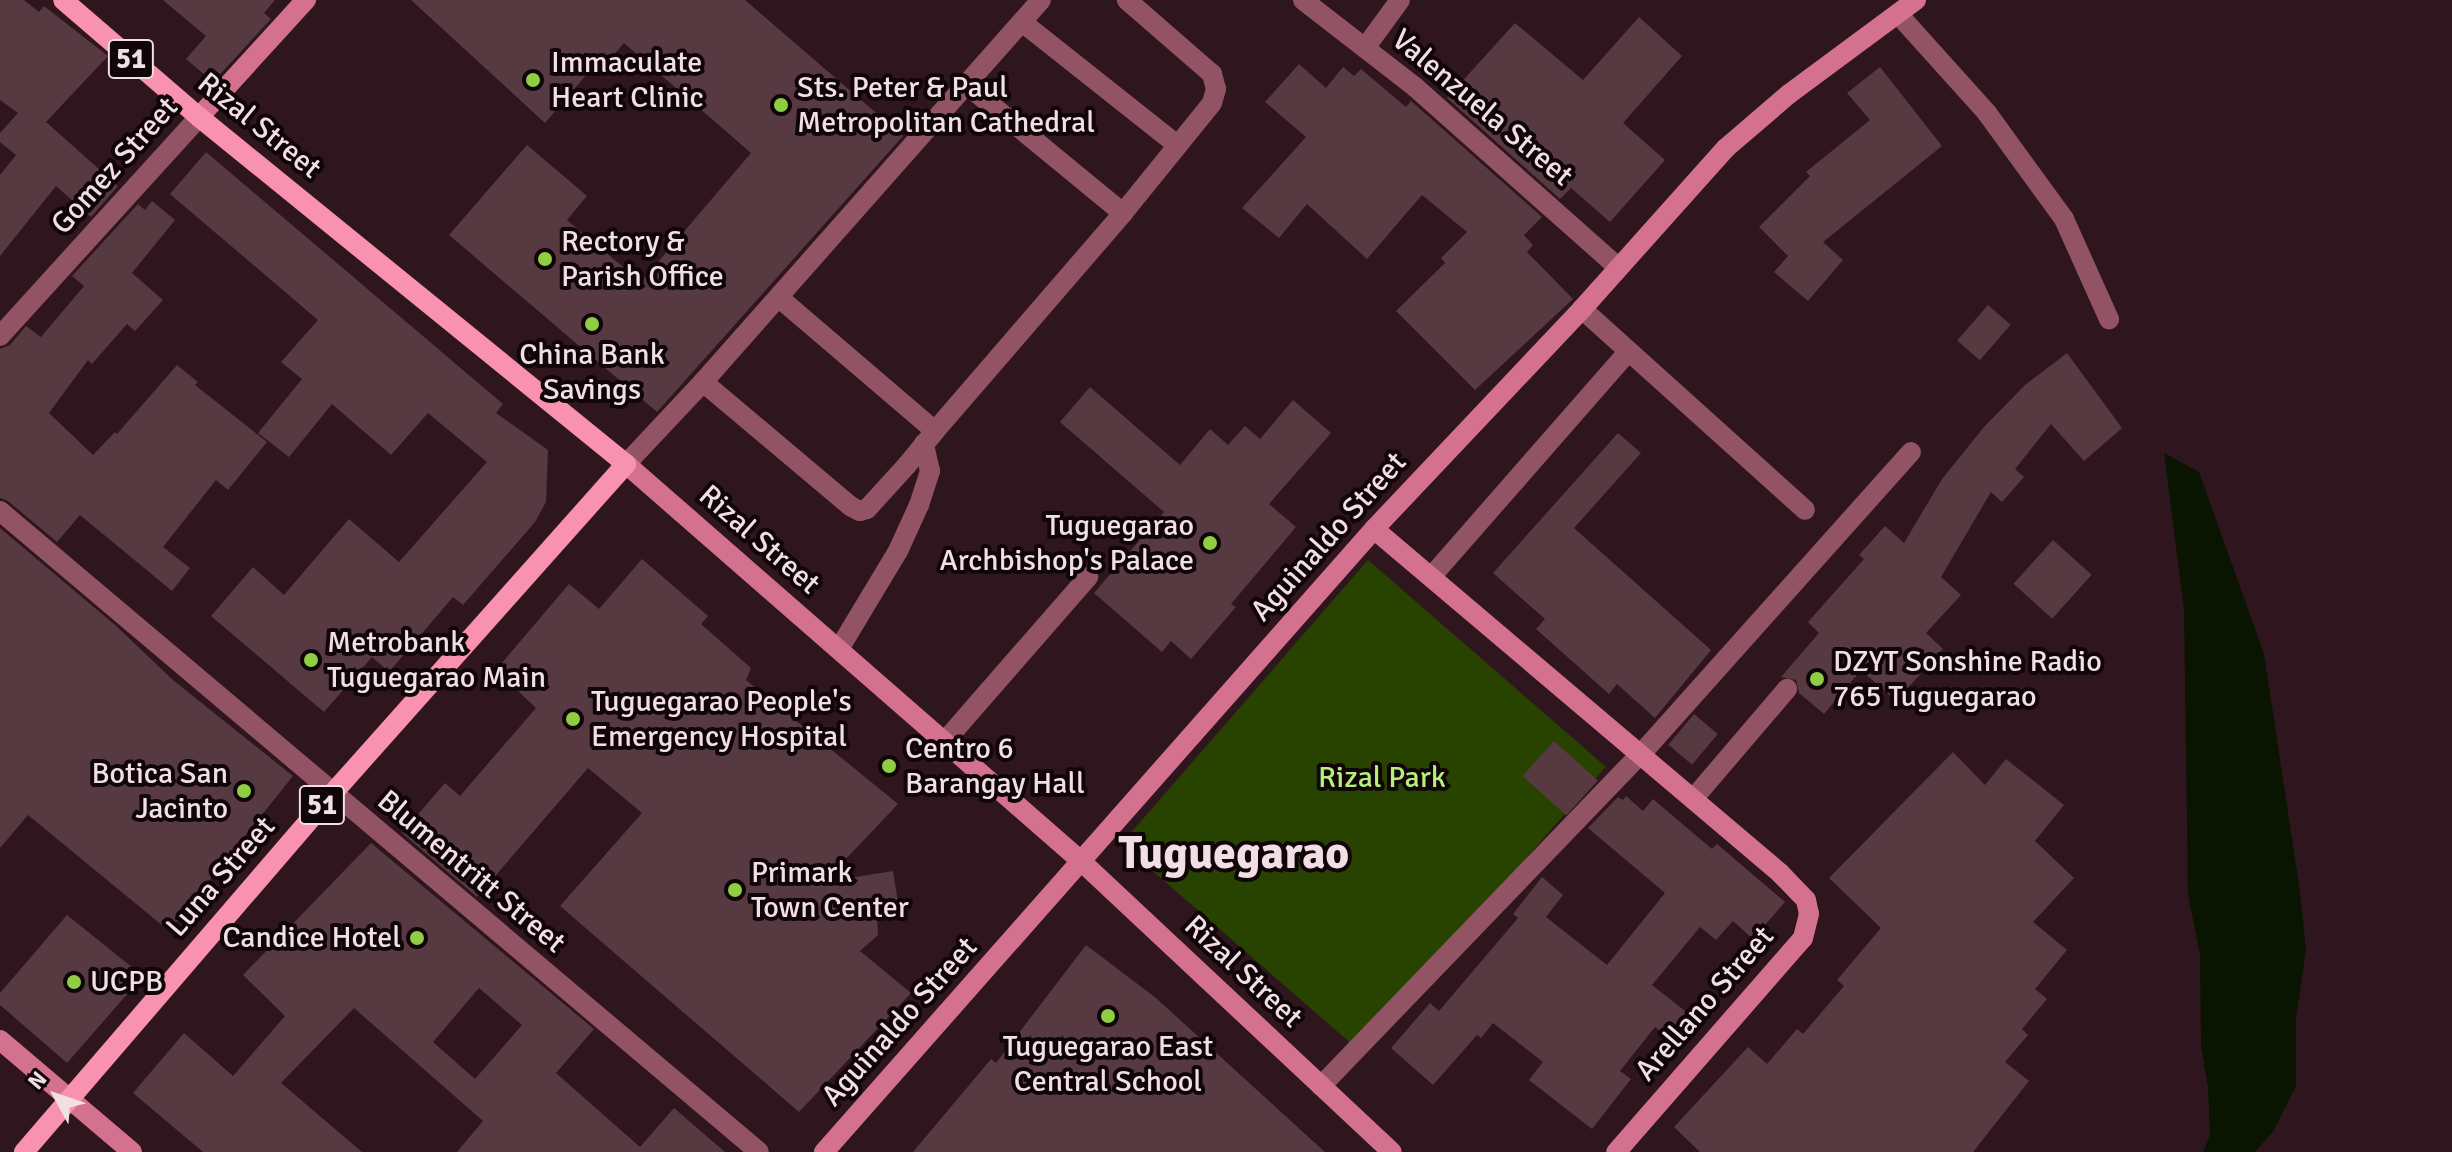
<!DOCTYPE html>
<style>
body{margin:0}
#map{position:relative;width:2452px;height:1152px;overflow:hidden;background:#2f151d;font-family:Signika,sans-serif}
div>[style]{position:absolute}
.green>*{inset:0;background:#284300;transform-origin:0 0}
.water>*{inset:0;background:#091500}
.building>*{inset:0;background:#573941;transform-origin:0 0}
.lane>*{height:20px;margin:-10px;padding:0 10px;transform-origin:10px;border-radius:10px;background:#925465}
.street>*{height:20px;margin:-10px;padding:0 10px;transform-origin:10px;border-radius:10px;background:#925465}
.secondary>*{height:20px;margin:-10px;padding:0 10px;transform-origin:10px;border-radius:10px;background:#d4718e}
.primary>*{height:20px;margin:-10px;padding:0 10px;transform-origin:10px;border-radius:10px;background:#f992af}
.dots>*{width:22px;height:22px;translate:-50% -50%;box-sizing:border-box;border:4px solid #100508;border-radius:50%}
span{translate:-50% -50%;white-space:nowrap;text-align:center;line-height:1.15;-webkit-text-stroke:8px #100508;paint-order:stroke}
.shield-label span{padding:2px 6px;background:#100508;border:2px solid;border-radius:6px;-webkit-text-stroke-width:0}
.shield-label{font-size:28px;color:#f2dfe3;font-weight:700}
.poi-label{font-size:30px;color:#f2dfe3}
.left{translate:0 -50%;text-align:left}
.right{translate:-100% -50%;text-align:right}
.street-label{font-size:30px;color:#f2dfe3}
.park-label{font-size:30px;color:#b6ef7a}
.town-label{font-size:46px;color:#f2dfe3;font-weight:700}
.north{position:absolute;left:16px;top:1056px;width:80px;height:80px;-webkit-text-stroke:6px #100508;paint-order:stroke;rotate:310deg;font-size:22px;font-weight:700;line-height:32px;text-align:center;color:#f2dfe3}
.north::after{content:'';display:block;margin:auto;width:28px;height:36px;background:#f2dfe3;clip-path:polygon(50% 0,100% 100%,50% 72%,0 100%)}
</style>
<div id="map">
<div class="green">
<div style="left:1368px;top:560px;width:315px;height:376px;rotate:41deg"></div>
</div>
<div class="water">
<div style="clip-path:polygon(2164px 453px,2199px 472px,2264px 654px,2299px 885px,2306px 949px,2296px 1019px,2296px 1086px,2274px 1130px,2255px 1152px,2203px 1152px,2210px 1136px,2208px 1087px,2201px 1046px,2200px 955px,2188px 894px,2184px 609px)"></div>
</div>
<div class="building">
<div style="clip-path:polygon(0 0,24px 0,39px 12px,44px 6px,108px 56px,46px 122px,118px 186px,91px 217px,56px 186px,0 256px,0 175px,16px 155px,0 142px,0 133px,18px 113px,0 100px)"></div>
<div style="clip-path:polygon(163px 0,275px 0,264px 13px,271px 19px,213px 82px,186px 59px,206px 36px)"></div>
<div style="clip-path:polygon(411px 0,745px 0,903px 136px,657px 412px,449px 235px,527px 145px,587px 196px,567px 220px,641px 282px,751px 153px,624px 43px,599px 72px,593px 67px,545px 123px)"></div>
<div style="clip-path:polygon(1639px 17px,1682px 56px,1623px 123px,1665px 160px,1610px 222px,1571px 188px,1560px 199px,1447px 98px,1515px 23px,1583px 80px)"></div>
<div style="clip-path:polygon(1299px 64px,1326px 88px,1343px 67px,1354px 76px,1361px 69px,1406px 107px,1411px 101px,1542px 217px,1524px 235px,1533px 245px,1527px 252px,1573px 299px,1475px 390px,1396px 311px,1445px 263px,1441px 258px,1467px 232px,1422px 195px,1367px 259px,1307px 204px,1279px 238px,1242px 208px,1306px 137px,1265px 102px)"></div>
<div style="clip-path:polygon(1880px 67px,1942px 146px,1823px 242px,1843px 260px,1808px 301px,1774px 272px,1788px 256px,1759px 227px,1810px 176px,1806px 172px,1870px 120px,1847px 93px)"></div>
<div style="clip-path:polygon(206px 152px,503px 404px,496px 413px,548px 450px,546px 502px,535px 522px,463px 605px,453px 597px,389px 672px,372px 657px,324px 712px,211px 616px,253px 567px,284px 595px,349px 519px,399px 562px,487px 462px,428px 413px,391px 455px,332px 404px,289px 457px,258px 433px,302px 379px,281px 362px,318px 320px,170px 194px)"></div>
<div style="clip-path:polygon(152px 201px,175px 220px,132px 273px,163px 300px,135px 331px,127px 324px,92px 364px,88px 360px,49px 413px,93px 455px,115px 432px,117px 434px,177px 365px,198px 382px,195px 385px,267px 442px,228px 490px,216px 480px,163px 547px,190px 568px,172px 591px,80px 515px,57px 542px,8px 501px,0 498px,0 349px,10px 345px,26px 326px,41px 337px,84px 286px,72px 276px,138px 204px,145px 210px)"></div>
<div style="left:1988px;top:305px;width:30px;height:47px;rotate:41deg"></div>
<div style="clip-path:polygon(2067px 353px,2122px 428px,2084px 461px,2051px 424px,2015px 469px,2024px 477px,2002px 502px,1991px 492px,1941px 577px,1961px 595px,1926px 633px,1943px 649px,1896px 701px,1861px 670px,1824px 714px,1799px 693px,1796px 680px,1781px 677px,1819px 633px,1808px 622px,1864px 559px,1859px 555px,1885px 526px,1904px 543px,1942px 479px,1984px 427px,2025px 385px)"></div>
<div style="clip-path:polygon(1090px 387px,1180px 465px,1210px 429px,1228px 445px,1245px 426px,1260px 439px,1293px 400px,1331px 433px,1269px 504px,1296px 527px,1231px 604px,1236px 607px,1191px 659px,1171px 641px,1162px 652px,1094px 593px,1164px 512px,1060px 422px)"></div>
<div style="clip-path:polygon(1618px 433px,1641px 453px,1574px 528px,1711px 650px,1655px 718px,1617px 684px,1609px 694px,1536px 629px,1545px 619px,1493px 573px)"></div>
<div style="clip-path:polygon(0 528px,115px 625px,173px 680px,293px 776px,169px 931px,28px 815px,0 848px)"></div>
<div style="left:2053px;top:540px;width:52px;height:59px;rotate:42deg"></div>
<div style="clip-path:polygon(642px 559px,708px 616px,701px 624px,751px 668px,746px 680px,898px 804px,824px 882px,893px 871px,900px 915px,877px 916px,878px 935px,860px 951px,911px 993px,799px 1112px,560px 906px,642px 813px,588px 768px,477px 897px,402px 833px,445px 783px,460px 796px,536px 708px,496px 670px,569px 584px,599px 609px)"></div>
<div style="left:1694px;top:714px;width:31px;height:40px;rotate:40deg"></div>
<div style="left:1554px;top:741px;width:59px;height:47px;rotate:42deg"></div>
<div style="clip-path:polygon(1953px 752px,1985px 785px,2006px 759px,2064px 805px,2035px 841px,2074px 878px,2033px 922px,2067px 950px,2035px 989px,2047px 999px,2022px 1029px,2028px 1035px,2005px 1062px,2029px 1081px,1973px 1152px,1700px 1152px,1674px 1127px,1748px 1047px,1767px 1064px,1797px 1029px,1803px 1034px,1844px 986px,1837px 980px,1881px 928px,1829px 878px)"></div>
<div style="clip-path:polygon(1626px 796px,1643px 811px,1653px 799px,1712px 849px,1717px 844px,1785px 902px,1753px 939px,1733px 921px,1716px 940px,1700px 927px,1652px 985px,1694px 1018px,1675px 1043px,1655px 1027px,1620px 1071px,1631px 1079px,1592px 1129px,1529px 1080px,1543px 1062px,1493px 1023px,1481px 1038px,1477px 1035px,1433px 1085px,1391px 1048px,1430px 1003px,1439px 1011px,1518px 918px,1513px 914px,1542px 877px,1563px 895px,1546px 917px,1607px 965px,1665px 893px,1588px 828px,1618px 797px,1623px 800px)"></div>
<div style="clip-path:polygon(evenodd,371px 843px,594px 1029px,556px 1073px,640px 1147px,674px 1108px,725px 1152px,457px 1152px,483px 1121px,354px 1008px,281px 1083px,362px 1152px,203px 1152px,133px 1093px,184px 1033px,233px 1076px,285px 1016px,243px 975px,371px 843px,479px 988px,522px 1025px,475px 1079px,433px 1042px,479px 988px)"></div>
<div style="clip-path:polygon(67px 915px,143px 976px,67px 1063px,0 1005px,0 993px)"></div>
<div style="clip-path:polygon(1086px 945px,1156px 998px,1325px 1152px,913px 1152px,991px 1059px,996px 1063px)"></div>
</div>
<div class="lane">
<div style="left:1022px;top:22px;width:198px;rotate:38.4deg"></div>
<div style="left:967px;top:85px;width:202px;rotate:39.4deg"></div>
<div style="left:1582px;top:309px;width:300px;rotate:42deg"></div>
<div style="left:703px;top:382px;width:192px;rotate:40.1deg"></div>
<div style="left:850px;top:506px;width:11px;rotate:27deg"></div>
<div style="left:860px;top:511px;width:7px;rotate:-16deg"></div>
<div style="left:867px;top:509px;width:59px;rotate:-47.7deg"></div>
<div style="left:907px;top:465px;width:44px;rotate:-50.5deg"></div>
<div style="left:935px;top:431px;width:206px;rotate:-139.5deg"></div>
<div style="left:935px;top:431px;width:288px;rotate:-49.2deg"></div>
<div style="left:1123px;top:213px;width:141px;rotate:-51deg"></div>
<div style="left:1212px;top:103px;width:15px;rotate:-74deg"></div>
<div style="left:1216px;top:89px;width:16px;rotate:-105deg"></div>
<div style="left:1212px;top:74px;width:113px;rotate:-139deg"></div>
<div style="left:626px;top:464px;width:112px;rotate:-46.8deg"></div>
<div style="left:703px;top:382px;width:510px;rotate:-48.5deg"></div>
<div style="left:1431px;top:577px;width:299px;rotate:-48.8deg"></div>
<div style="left:839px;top:649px;width:114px;rotate:-59deg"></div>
<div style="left:898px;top:551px;width:51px;rotate:-65.5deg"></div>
<div style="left:919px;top:505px;width:36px;rotate:-72deg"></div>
<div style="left:930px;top:471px;width:28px;rotate:-103deg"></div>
<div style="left:945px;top:741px;width:218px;rotate:-48.9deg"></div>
<div style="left:1693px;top:799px;width:145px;rotate:-49.5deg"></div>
</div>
<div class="street">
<div style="left:1303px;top:0;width:142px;rotate:37.8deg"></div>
<div style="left:1415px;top:87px;width:271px;rotate:41.6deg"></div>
<div style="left:1898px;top:14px;width:133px;rotate:48deg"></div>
<div style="left:1987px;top:113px;width:131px;rotate:54deg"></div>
<div style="left:2064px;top:219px;width:110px;rotate:65.8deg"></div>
<div style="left:1365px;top:48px;width:59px;rotate:-53.9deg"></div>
<div style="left:0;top:336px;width:296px;rotate:-47.7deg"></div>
<div style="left:0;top:511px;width:993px;rotate:40.18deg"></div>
<div style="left:1321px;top:1086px;width:461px;rotate:-46.1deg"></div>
<div style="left:1641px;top:754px;width:405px;rotate:-48.2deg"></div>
</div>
<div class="secondary">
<div style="left:199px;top:117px;width:159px;rotate:-47.6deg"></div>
<div style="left:626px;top:464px;width:605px;rotate:41.11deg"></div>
<div style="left:1082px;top:862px;width:424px;rotate:43.1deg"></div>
<div style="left:1374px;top:529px;width:532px;rotate:40.27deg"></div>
<div style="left:1780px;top:873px;width:37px;rotate:46deg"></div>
<div style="left:1806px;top:900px;width:14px;rotate:78deg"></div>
<div style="left:1809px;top:914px;width:25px;rotate:104deg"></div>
<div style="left:1803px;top:938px;width:284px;rotate:131.1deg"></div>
<div style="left:0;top:1040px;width:173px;rotate:40.3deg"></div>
<div style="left:824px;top:1152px;width:831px;rotate:-48.56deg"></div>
<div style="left:1374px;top:529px;width:303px;rotate:-46.6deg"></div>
<div style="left:1582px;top:309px;width:216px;rotate:-48.2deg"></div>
<div style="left:1726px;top:148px;width:83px;rotate:-40.6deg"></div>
<div style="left:1789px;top:94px;width:158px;rotate:-36.5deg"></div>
</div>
<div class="primary">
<div style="left:24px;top:1152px;width:472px;rotate:-49.3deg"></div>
<div style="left:332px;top:794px;width:442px;rotate:-48.3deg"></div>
<div style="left:626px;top:464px;width:550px;rotate:-140.9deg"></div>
<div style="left:199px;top:117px;width:179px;rotate:-139.3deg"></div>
</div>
<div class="dots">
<div style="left:533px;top:80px;background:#8fcd42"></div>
<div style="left:781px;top:105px;background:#8fcd42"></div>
<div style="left:545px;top:259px;background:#8fcd42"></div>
<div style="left:592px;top:324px;background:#8fcd42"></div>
<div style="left:1210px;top:543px;background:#8fcd42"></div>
<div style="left:311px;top:660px;background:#8fcd42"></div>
<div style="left:1817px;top:679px;background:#8fcd42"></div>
<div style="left:573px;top:719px;background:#8fcd42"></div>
<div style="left:889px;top:766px;background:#8fcd42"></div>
<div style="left:244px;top:791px;background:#8fcd42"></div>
<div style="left:735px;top:890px;background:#8fcd42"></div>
<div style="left:417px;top:938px;background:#8fcd42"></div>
<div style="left:74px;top:982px;background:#8fcd42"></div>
<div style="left:1108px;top:1016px;background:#8fcd42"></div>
</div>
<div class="shield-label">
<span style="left:131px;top:59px">51</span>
<span style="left:322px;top:805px">51</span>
</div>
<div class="poi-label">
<span class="left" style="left:551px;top:80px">Immaculate<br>Heart Clinic</span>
<span class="left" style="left:797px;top:105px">Sts. Peter &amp; Paul<br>Metropolitan Cathedral</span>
<span class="left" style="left:561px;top:259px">Rectory &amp;<br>Parish Office</span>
<span style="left:592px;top:372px">China Bank<br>Savings</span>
<span class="right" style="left:1194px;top:543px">Tuguegarao<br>Archbishop's Palace</span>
<span class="left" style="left:327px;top:660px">Metrobank<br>Tuguegarao Main</span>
<span class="left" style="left:1833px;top:679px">DZYT Sonshine Radio<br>765 Tuguegarao</span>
<span class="left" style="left:591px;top:719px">Tuguegarao People's<br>Emergency Hospital</span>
<span class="left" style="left:905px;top:766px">Centro 6<br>Barangay Hall</span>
<span class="right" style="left:228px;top:791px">Botica San<br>Jacinto</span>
<span class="left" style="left:751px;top:890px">Primark<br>Town Center</span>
<span class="right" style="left:401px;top:938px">Candice Hotel</span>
<span class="left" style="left:90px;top:982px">UCPB</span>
<span style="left:1108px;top:1064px">Tuguegarao East<br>Central School</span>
</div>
<div class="street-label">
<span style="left:1482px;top:108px;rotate:40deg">Valenzuela Street</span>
<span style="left:259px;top:126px;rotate:39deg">Rizal Street</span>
<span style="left:115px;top:166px;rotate:-48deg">Gomez Street</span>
<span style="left:1329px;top:537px;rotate:-48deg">Aguinaldo Street</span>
<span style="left:759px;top:540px;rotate:41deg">Rizal Street</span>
<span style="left:471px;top:872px;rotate:40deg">Blumentritt Street</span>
<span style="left:221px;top:877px;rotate:-49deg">Luna Street</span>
<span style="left:1243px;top:972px;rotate:43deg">Rizal Street</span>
<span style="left:1705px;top:1004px;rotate:-49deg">Arellano Street</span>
<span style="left:900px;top:1022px;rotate:-48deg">Aguinaldo Street</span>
</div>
<div class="park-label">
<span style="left:1382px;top:778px">Rizal Park</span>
</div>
<div class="town-label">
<span style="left:1234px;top:853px">Tuguegarao</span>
</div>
<div class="north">N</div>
</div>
